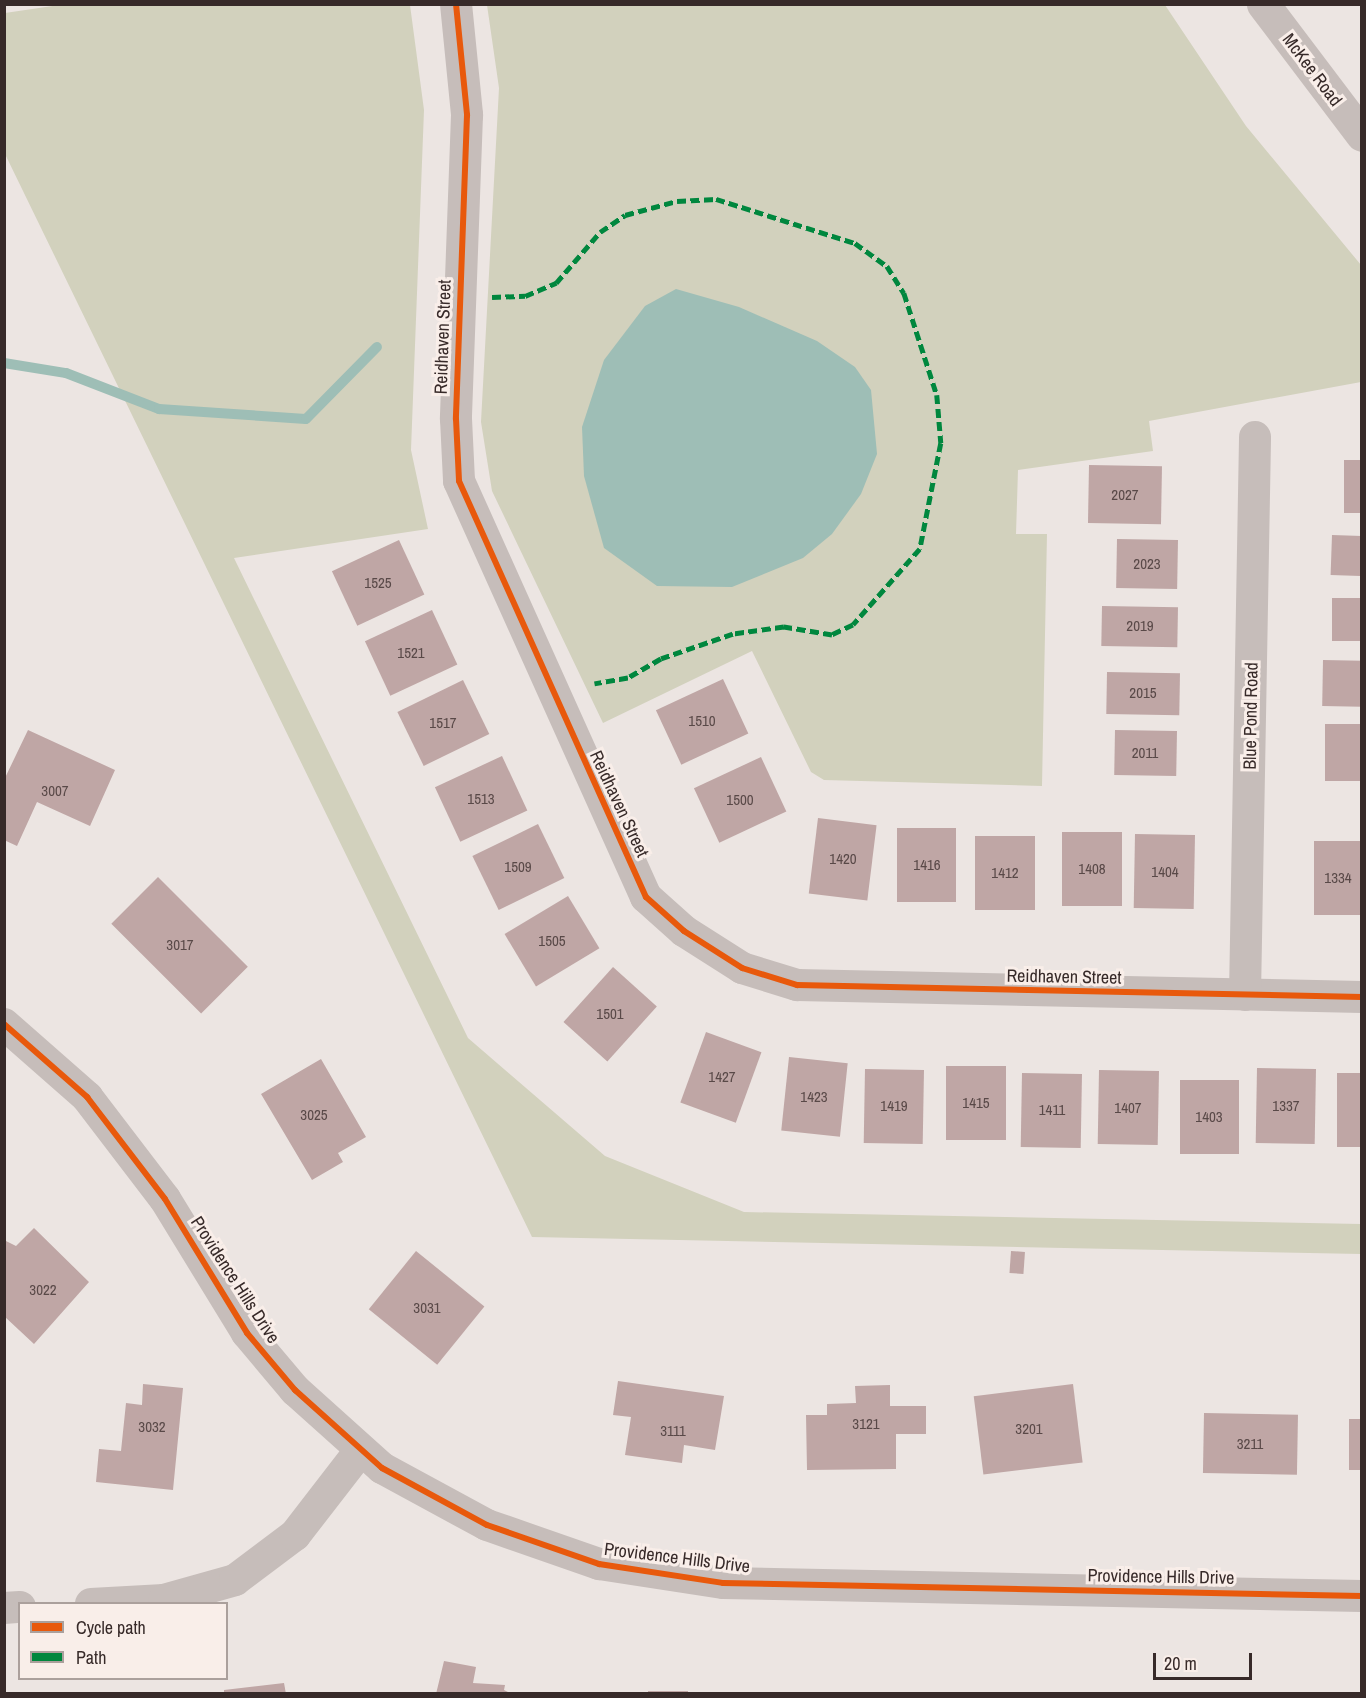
<!DOCTYPE html>
<style>
body{margin:0}
#map{position:relative;width:1366px;height:1698px;overflow:hidden;background:#ece5e2;font-family:"Archivo Narrow",sans-serif}
div>[style]{position:absolute}
.green>*{inset:0;background:#d2d1bd}
.water>*{inset:0;background:#9ebeb6}
.stream>*{height:10px;margin:-5px;padding:0 5px;transform-origin:5px;border-radius:5px;background:#9ebeb6}
.building>*{inset:0;background:#bfa6a5;transform-origin:0 0}
.minor>*{height:32px;margin:-16px;padding:0 16px;transform-origin:16px;border-radius:16px;background:#c6bdba}
.tertiary>*{height:33px;margin:-16.5px;padding:0 16.5px;transform-origin:16.5px;border-radius:16.5px;background:#c6bdba}
.quiet>*{height:4.5px;margin-top:-2.25px;transform-origin:0;background:repeating-linear-gradient(90deg,#00873e 0 9px,transparent 0 13.5px)}
.cycleway>*{height:6px;margin:-3px;padding:0 3px;transform-origin:3px;border-radius:3px;background:#e8590c}
span{translate:-50% -50%;white-space:nowrap;text-align:center;line-height:1.15;-webkit-text-stroke:6px #f9eee9;paint-order:stroke}
.number-label{font-size:15px;color:#594948}
.number-label span{-webkit-text-stroke-width:0}
.street-label{font-size:18px;color:#372a29}
.frame{position:absolute;inset:0;border:6px solid #372a29;pointer-events:none}
.legend{position:absolute;left:18px;top:1602px;width:210px;height:78px;box-sizing:border-box;background:#f9eee9;border:2px solid #aba09c;margin:0;padding:8px 10px;list-style:none;font-size:18px;color:#372a29}
.legend li{display:flex;align-items:center;gap:12px;height:30px}
.legend b{width:30px;border:2px solid #aba09c}
.scale{position:absolute;left:1153px;top:1653px;width:99px;height:27px;box-sizing:border-box;border:3px solid #372a29;border-top:0;padding-left:8px;font-size:18px;line-height:21px;white-space:nowrap;color:#372a29;-webkit-text-stroke:4px #f9eee9;paint-order:stroke}
</style>
<div id="map">
<div class="green">
<div style="clip-path:polygon(66px 4px,410px 5px,424px 110px,411px 450px,428px 529px,234px 558px,468px 1038px,605px 1156px,744px 1212px,1361px 1224px,1361px 1254px,532px 1237px,5px 154px,5px 13px)"></div>
<div style="clip-path:polygon(487px 5px,1165px 5px,1246px 126px,1361px 265px,1361px 382px,1149px 421px,1153px 451px,1018px 470px,1016px 534px,1047px 534px,1042px 786px,824px 780px,811px 772px,752px 651px,603px 723px,492px 491px,481px 422px,499px 88px)"></div>
</div>
<div class="water">
<div style="clip-path:polygon(676px 289px,739px 307px,817px 341px,855px 367px,871px 390px,877px 454px,861px 494px,832px 534px,803px 558px,732px 587px,657px 586px,604px 548px,584px 476px,582px 427px,604px 360px,645px 306px)"></div>
</div>
<div class="stream">
<div style="left:4px;top:363px;width:63px;rotate:9.2deg"></div>
<div style="left:66px;top:373px;width:100px;rotate:21.2deg"></div>
<div style="left:159px;top:409px;width:147px;rotate:3.9deg"></div>
<div style="left:306px;top:419px;width:101px;rotate:-45.4deg"></div>
</div>
<div class="building">
<div style="left:1344px;top:460px;width:18px;height:53px"></div>
<div style="left:1089px;top:465px;width:73px;height:58px;rotate:1deg"></div>
<div style="left:1332px;top:535px;width:30px;height:40px;rotate:2deg"></div>
<div style="left:1117px;top:539px;width:61px;height:49px;rotate:1deg"></div>
<div style="left:399px;top:540px;width:60px;height:74px;rotate:65deg"></div>
<div style="left:1332px;top:598px;width:30px;height:43px"></div>
<div style="left:1102px;top:606px;width:76px;height:40px;rotate:1deg"></div>
<div style="left:432px;top:610px;width:60px;height:74px;rotate:65deg"></div>
<div style="left:1323px;top:660px;width:39px;height:46px;rotate:1deg"></div>
<div style="left:1107px;top:672px;width:73px;height:42px;rotate:1deg"></div>
<div style="left:723px;top:679px;width:60px;height:74px;rotate:65deg"></div>
<div style="left:463px;top:680px;width:60px;height:73px;rotate:64deg"></div>
<div style="left:1325px;top:724px;width:37px;height:57px"></div>
<div style="clip-path:polygon(28px 730px,115px 770px,90px 826px,37px 802px,17px 846px,4px 840px,4px 780px)"></div>
<div style="left:1115px;top:730px;width:62px;height:45px;rotate:1deg"></div>
<div style="left:502px;top:756px;width:60px;height:74px;rotate:65deg"></div>
<div style="left:761px;top:757px;width:60px;height:74px;rotate:65deg"></div>
<div style="left:818px;top:818px;width:59px;height:76px;rotate:7deg"></div>
<div style="left:538px;top:824px;width:60px;height:73px;rotate:64deg"></div>
<div style="left:897px;top:828px;width:59px;height:74px"></div>
<div style="left:1062px;top:832px;width:60px;height:74px"></div>
<div style="left:1135px;top:834px;width:60px;height:74px;rotate:1deg"></div>
<div style="left:975px;top:836px;width:60px;height:74px"></div>
<div style="left:1314px;top:841px;width:48px;height:74px"></div>
<div style="left:158px;top:877px;width:127px;height:66px;rotate:45deg"></div>
<div style="left:568px;top:896px;width:61px;height:74px;rotate:59deg"></div>
<div style="left:613px;top:967px;width:59px;height:74px;rotate:42deg"></div>
<div style="left:706px;top:1032px;width:59px;height:75px;rotate:20deg"></div>
<div style="left:789px;top:1057px;width:59px;height:74px;rotate:6deg"></div>
<div style="clip-path:polygon(321px 1059px,366px 1137px,338px 1153px,343px 1162px,312px 1180px,261px 1094px)"></div>
<div style="left:946px;top:1066px;width:60px;height:74px"></div>
<div style="left:1257px;top:1068px;width:59px;height:75px;rotate:1deg"></div>
<div style="left:865px;top:1069px;width:59px;height:74px;rotate:1deg"></div>
<div style="left:1099px;top:1070px;width:60px;height:74px;rotate:1deg"></div>
<div style="left:1022px;top:1073px;width:60px;height:74px;rotate:1deg"></div>
<div style="left:1337px;top:1073px;width:25px;height:74px"></div>
<div style="left:1180px;top:1080px;width:59px;height:74px"></div>
<div style="clip-path:polygon(34px 1228px,89px 1282px,34px 1344px,4px 1316px,4px 1240px,16px 1246px)"></div>
<div style="left:416px;top:1251px;width:88px;height:75px;rotate:39deg"></div>
<div style="left:1011px;top:1251px;width:14px;height:22px;rotate:4deg"></div>
<div style="clip-path:polygon(618px 1381px,724px 1396px,715px 1450px,684px 1445px,682px 1463px,625px 1455px,631px 1417px,613px 1415px)"></div>
<div style="clip-path:polygon(143px 1384px,183px 1388px,173px 1490px,96px 1482px,99px 1449px,121px 1451px,126px 1403px,142px 1405px)"></div>
<div style="left:1073px;top:1384px;width:79px;height:100px;rotate:83deg"></div>
<div style="clip-path:polygon(890px 1385px,890px 1406px,926px 1406px,926px 1434px,896px 1434px,896px 1469px,807px 1470px,806px 1415px,827px 1415px,827px 1404px,856px 1403px,855px 1386px)"></div>
<div style="left:1204px;top:1413px;width:94px;height:60px;rotate:1deg"></div>
<div style="left:1349px;top:1419px;width:13px;height:51px"></div>
<div style="clip-path:polygon(444px 1661px,476px 1667px,473px 1683px,505px 1685px,504px 1690px,512px 1694px,436px 1694px)"></div>
<div style="clip-path:polygon(284px 1683px,286px 1694px,224px 1694px,224px 1690px)"></div>
<div style="left:648px;top:1691px;width:40px;height:3px"></div>
</div>
<div class="minor">
<div style="left:456px;top:4px;width:112px;rotate:84.3deg"></div>
<div style="left:467px;top:115px;width:304px;rotate:92.1deg"></div>
<div style="left:456px;top:419px;width:62px;rotate:87.2deg"></div>
<div style="left:459px;top:481px;width:456px;rotate:65.8deg"></div>
<div style="left:646px;top:897px;width:51px;rotate:41.8deg"></div>
<div style="left:684px;top:931px;width:69px;rotate:32.5deg"></div>
<div style="left:742px;top:968px;width:58px;rotate:17.2deg"></div>
<div style="left:797px;top:985px;width:565px;rotate:1.22deg"></div>
<div style="left:1245px;top:995px;width:558px;rotate:-88.97deg"></div>
<div style="left:4px;top:1024px;width:111px;rotate:41.3deg"></div>
<div style="left:87px;top:1097px;width:128px;rotate:52.6deg"></div>
<div style="left:165px;top:1199px;width:157px;rotate:58.5deg"></div>
<div style="left:247px;top:1333px;width:75px;rotate:49.9deg"></div>
<div style="left:295px;top:1390px;width:117px;rotate:41.9deg"></div>
<div style="left:382px;top:1468px;width:119px;rotate:28.5deg"></div>
<div style="left:487px;top:1525px;width:119px;rotate:19.2deg"></div>
<div style="left:599px;top:1564px;width:125px;rotate:8.7deg"></div>
<div style="left:723px;top:1583px;width:639px;rotate:1.17deg"></div>
<div style="left:91px;top:1604px;width:73px;rotate:-3.1deg"></div>
<div style="left:164px;top:1600px;width:74px;rotate:-15.7deg"></div>
<div style="left:235px;top:1580px;width:75px;rotate:-36.9deg"></div>
<div style="left:295px;top:1535px;width:106px;rotate:-52.3deg"></div>
<div style="left:4px;top:1608px;width:16px;rotate:-4deg"></div>
</div>
<div class="tertiary">
<div style="left:1263px;top:4px;width:164px;rotate:52.9deg"></div>
</div>
<div class="quiet">
<div style="left:492px;top:297px;width:33px;rotate:-2deg"></div>
<div style="left:525px;top:296px;width:34px;rotate:-23deg"></div>
<div style="left:556px;top:283px;width:67px;rotate:-49.2deg"></div>
<div style="left:600px;top:232px;width:30px;rotate:-34deg"></div>
<div style="left:625px;top:215px;width:54px;rotate:-15.1deg"></div>
<div style="left:677px;top:201px;width:39px;rotate:-3deg"></div>
<div style="left:716px;top:199px;width:146px;rotate:17.6deg"></div>
<div style="left:855px;top:243px;width:39px;rotate:36deg"></div>
<div style="left:887px;top:266px;width:32px;rotate:58deg"></div>
<div style="left:904px;top:293px;width:107px;rotate:72.1deg"></div>
<div style="left:937px;top:395px;width:48px;rotate:85.2deg"></div>
<div style="left:941px;top:443px;width:108px;rotate:101.2deg"></div>
<div style="left:920px;top:549px;width:101px;rotate:131.4deg"></div>
<div style="left:853px;top:625px;width:23px;rotate:155deg"></div>
<div style="left:832px;top:635px;width:49px;rotate:-170.5deg"></div>
<div style="left:784px;top:627px;width:51px;rotate:172.2deg"></div>
<div style="left:733px;top:634px;width:76px;rotate:160.9deg"></div>
<div style="left:661px;top:659px;width:38px;rotate:150deg"></div>
<div style="left:628px;top:678px;width:34px;rotate:170deg"></div>
</div>
<div class="cycleway">
<div style="left:456px;top:4px;width:112px;rotate:84.3deg"></div>
<div style="left:467px;top:115px;width:304px;rotate:92.1deg"></div>
<div style="left:456px;top:419px;width:62px;rotate:87.2deg"></div>
<div style="left:459px;top:481px;width:456px;rotate:65.8deg"></div>
<div style="left:646px;top:897px;width:51px;rotate:41.8deg"></div>
<div style="left:684px;top:931px;width:69px;rotate:32.5deg"></div>
<div style="left:742px;top:968px;width:58px;rotate:17.2deg"></div>
<div style="left:797px;top:985px;width:565px;rotate:1.22deg"></div>
<div style="left:4px;top:1024px;width:111px;rotate:41.3deg"></div>
<div style="left:87px;top:1097px;width:128px;rotate:52.6deg"></div>
<div style="left:165px;top:1199px;width:157px;rotate:58.5deg"></div>
<div style="left:247px;top:1333px;width:75px;rotate:49.9deg"></div>
<div style="left:295px;top:1390px;width:117px;rotate:41.9deg"></div>
<div style="left:382px;top:1468px;width:119px;rotate:28.5deg"></div>
<div style="left:487px;top:1525px;width:119px;rotate:19.2deg"></div>
<div style="left:599px;top:1564px;width:125px;rotate:8.7deg"></div>
<div style="left:723px;top:1583px;width:639px;rotate:1.17deg"></div>
</div>
<div class="number-label">
<span style="left:1125px;top:495px">2027</span>
<span style="left:1147px;top:564px">2023</span>
<span style="left:378px;top:583px">1525</span>
<span style="left:1140px;top:626px">2019</span>
<span style="left:411px;top:653px">1521</span>
<span style="left:1143px;top:693px">2015</span>
<span style="left:702px;top:721px">1510</span>
<span style="left:443px;top:723px">1517</span>
<span style="left:1145px;top:753px">2011</span>
<span style="left:55px;top:791px">3007</span>
<span style="left:481px;top:799px">1513</span>
<span style="left:740px;top:800px">1500</span>
<span style="left:843px;top:859px">1420</span>
<span style="left:927px;top:865px">1416</span>
<span style="left:518px;top:867px">1509</span>
<span style="left:1092px;top:869px">1408</span>
<span style="left:1165px;top:872px">1404</span>
<span style="left:1005px;top:873px">1412</span>
<span style="left:1338px;top:878px">1334</span>
<span style="left:552px;top:941px">1505</span>
<span style="left:180px;top:945px">3017</span>
<span style="left:610px;top:1014px">1501</span>
<span style="left:722px;top:1077px">1427</span>
<span style="left:814px;top:1097px">1423</span>
<span style="left:976px;top:1103px">1415</span>
<span style="left:894px;top:1106px">1419</span>
<span style="left:1286px;top:1106px">1337</span>
<span style="left:1128px;top:1108px">1407</span>
<span style="left:1052px;top:1110px">1411</span>
<span style="left:314px;top:1115px">3025</span>
<span style="left:1209px;top:1117px">1403</span>
<span style="left:43px;top:1290px">3022</span>
<span style="left:427px;top:1308px">3031</span>
<span style="left:866px;top:1424px">3121</span>
<span style="left:152px;top:1427px">3032</span>
<span style="left:1029px;top:1429px">3201</span>
<span style="left:673px;top:1431px">3111</span>
<span style="left:1250px;top:1444px">3211</span>
</div>
<div class="street-label">
<span style="left:1312px;top:70px;rotate:53deg">McKee Road</span>
<span style="left:443px;top:337px;rotate:-88deg">Reidhaven Street</span>
<span style="left:1251px;top:716px;rotate:-89deg">Blue Pond Road</span>
<span style="left:619px;top:804px;rotate:65deg">Reidhaven Street</span>
<span style="left:1064px;top:977px;rotate:1deg">Reidhaven Street</span>
<span style="left:235px;top:1280px;rotate:57deg">Providence Hills Drive</span>
<span style="left:677px;top:1558px;rotate:7deg">Providence Hills Drive</span>
<span style="left:1161px;top:1577px;rotate:1deg">Providence Hills Drive</span>
</div>
<div class="frame"></div>
<ul class="legend">
<li><b style="height:8px;background:#e8590c"></b>Cycle path</li>
<li><b style="height:8px;background:#00873e"></b>Path</li>
</ul>
<div class="scale">20 m</div>
</div>
